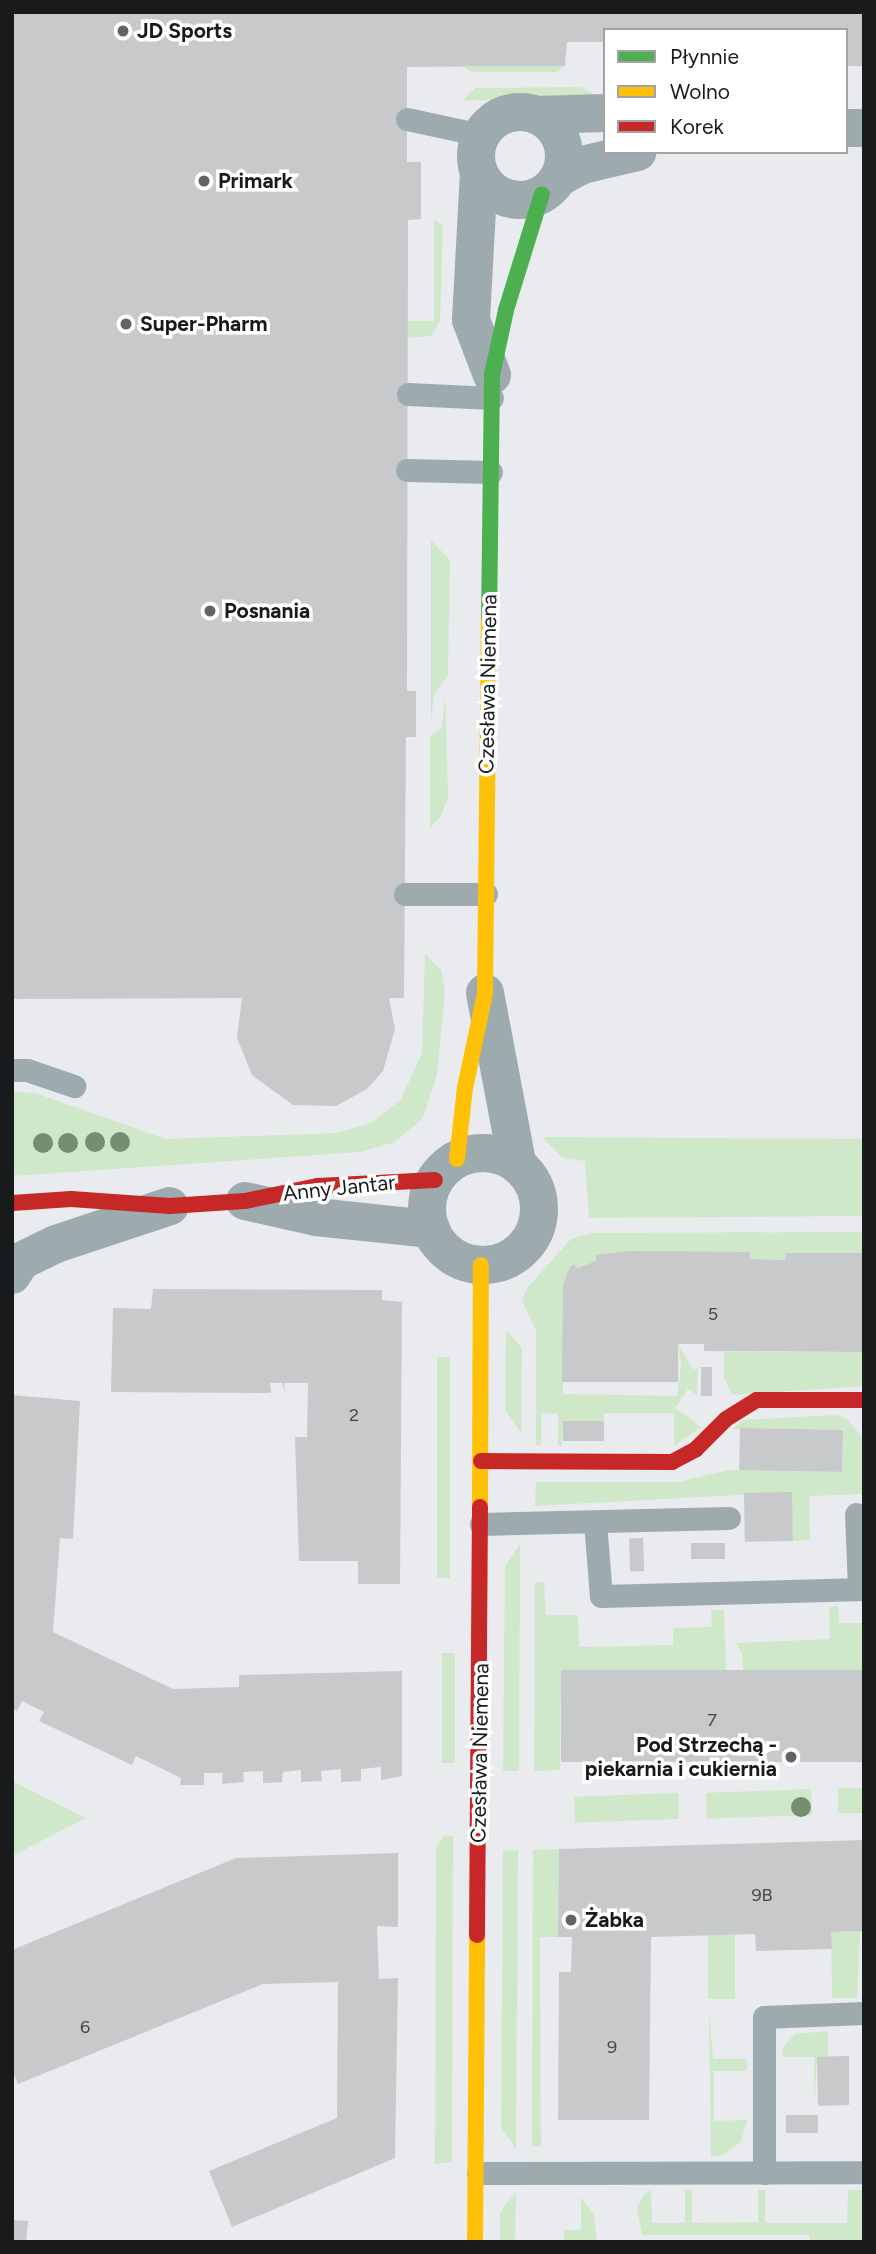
<!DOCTYPE html>
<meta charset="utf-8">
<style>
body{margin:0}
#map{position:relative;width:876px;height:2254px;overflow:hidden;background:#eaebee;font-family:Figtree,sans-serif}
div>[style]{position:absolute}
.green>*{inset:0;background:#cee8c9;transform-origin:0 0}
.building>*{inset:0;background:#c8c9cb;transform-origin:0 0}
.lane>*{height:23px;margin:-11.5px;padding:0 11.5px;transform-origin:11.5px;border-radius:11.5px;background:#9eabae}
.street>*{height:38px;margin:-19px;padding:0 19px;transform-origin:19px;border-radius:19px;background:#9eabae}
.street>.ring{margin:-19px;padding:0;box-sizing:content-box;background:none;border:38px solid #9eabae;border-radius:50%}
.fast>*{height:16px;margin:-8px;padding:0 8px;transform-origin:8px;border-radius:8px;background:#4caf50}
.slow>*{height:16px;margin:-8px;padding:0 8px;transform-origin:8px;border-radius:8px;background:#ffc107}
.jam>*{height:16px;margin:-8px;padding:0 8px;transform-origin:8px;border-radius:8px;background:#c62828}
.trees>*{width:20px;height:20px;margin:-10px;border-radius:50%;background:#768d70}
.dots>*{width:19px;height:19px;translate:-50% -50%;box-sizing:border-box;border:4px solid #fff;border-radius:50%}
span{translate:-50% -50%;white-space:nowrap;text-align:center;line-height:1.15;-webkit-text-stroke:7px #fff;paint-order:stroke}
.number-label{font-size:18px;color:#454648}
.number-label span{-webkit-text-stroke-width:0}
.poi-label{font-size:21px;color:#191a1c;font-weight:700}
.left{translate:0 -50%;text-align:left}
.right{translate:-100% -50%;text-align:right}
.street-label{font-size:21px;color:#191a1c}
.frame{position:absolute;inset:0;border:14px solid #191a1c;pointer-events:none}
.legend{position:absolute;left:603px;top:28px;width:245px;height:126px;box-sizing:border-box;background:#fff;border:2px solid #a3a3a4;margin:0;padding:9px 12px;list-style:none;font-size:21px;color:#191a1c}
.legend li{display:flex;align-items:center;gap:14px;height:35px}
.legend b{width:35px;border:2px solid #a3a3a4}
</style>
<div id="map">
<div class="green">
<div style="clip-path:polygon(565px 66px,557px 72px,472px 72px,464px 67px)"></div>
<div style="clip-path:polygon(581px 87px,594px 95px,462px 101px,475px 88px)"></div>
<div style="clip-path:polygon(434px 219px,443px 226px,440px 320px,432px 336px,408px 338px,408px 321px,434px 321px)"></div>
<div style="clip-path:polygon(431px 540px,450px 560px,448px 675px,434px 694px,431px 723px)"></div>
<div style="clip-path:polygon(445px 694px,448px 797px,441px 816px,430px 828px,430px 736px,442px 728px)"></div>
<div style="clip-path:polygon(425px 954px,441px 970px,445px 991px,437px 1075px,423px 1118px,395px 1142px,360px 1152px,12px 1176px,12px 1092px,35px 1093px,166px 1139px,338px 1133px,373px 1122px,401px 1099px,422px 1053px)"></div>
<div style="clip-path:polygon(542px 1137px,864px 1139px,864px 1216px,589px 1218px,585px 1161px,563px 1158px)"></div>
<div style="clip-path:polygon(864px 1232px,864px 1253px,786px 1253px,785px 1260px,750px 1259px,750px 1252px,597px 1255px,596px 1261px,578px 1268px,573px 1264px,563px 1285px,563px 1394px,677px 1396px,681px 1365px,678px 1344px,693px 1369px,698px 1369px,697px 1395px,688px 1389px,675px 1408px,701px 1427px,674px 1446px,674px 1413px,604px 1413px,604px 1421px,563px 1421px,562px 1446px,558px 1446px,558px 1414px,541px 1413px,541px 1445px,536px 1445px,536px 1331px,522px 1300px,528px 1287px,571px 1239px,592px 1233px)"></div>
<div style="clip-path:polygon(506px 1330px,522px 1348px,521px 1433px,505px 1410px)"></div>
<div style="clip-path:polygon(724px 1352px,864px 1352px,864px 1386px,732px 1395px,724px 1378px)"></div>
<div style="left:437px;top:1357px;width:13px;height:221px"></div>
<div style="clip-path:polygon(836px 1415px,847px 1419px,863px 1438px,864px 1494px,809px 1496px,810px 1540px,793px 1541px,791px 1492px,535px 1506px,536px 1482px,678px 1482px,729px 1470px,843px 1470px,843px 1429px,733px 1429px,743px 1420px)"></div>
<div style="clip-path:polygon(520px 1544px,519px 1771px,503px 1771px,505px 1566px)"></div>
<div style="clip-path:polygon(535px 1582px,544px 1582px,546px 1615px,578px 1615px,579px 1647px,673px 1645px,673px 1628px,712px 1627px,711px 1610px,724px 1610px,726px 1674px,561px 1679px,560px 1770px,534px 1771px)"></div>
<div style="clip-path:polygon(838px 1606px,839px 1623px,864px 1623px,864px 1670px,743px 1674px,742px 1653px,736px 1643px,830px 1639px,829px 1607px)"></div>
<div style="left:442px;top:1653px;width:13px;height:110px"></div>
<div style="clip-path:polygon(12px 1781px,86px 1818px,12px 1856px)"></div>
<div style="left:864px;top:1788px;width:25px;height:26px;rotate:90deg"></div>
<div style="left:811px;top:1789px;width:26px;height:105px;rotate:88deg"></div>
<div style="left:678px;top:1793px;width:26px;height:104px;rotate:88deg"></div>
<div style="clip-path:polygon(444px 1836px,453px 1836px,452px 2162px,435px 2164px,436px 1848px)"></div>
<div style="clip-path:polygon(559px 1849px,558px 1937px,540px 1937px,541px 2146px,532px 2146px,533px 1850px)"></div>
<div style="clip-path:polygon(518px 1850px,518px 1851px,516px 2149px,501px 2127px,503px 1851px)"></div>
<div style="clip-path:polygon(860px 1931px,857px 1998px,832px 1998px,831px 1932px)"></div>
<div style="left:708px;top:1935px;width:27px;height:64px"></div>
<div style="clip-path:polygon(709px 2010px,713px 2059px,747px 2059px,747px 2071px,714px 2071px,714px 2121px,747px 2120px,741px 2142px,723px 2155px,711px 2157px)"></div>
<div style="clip-path:polygon(828px 2031px,828px 2057px,817px 2057px,814px 2106px,814px 2057px,782px 2057px,783px 2047px,795px 2034px)"></div>
<div style="clip-path:polygon(651px 2190px,652px 2223px,685px 2223px,685px 2190px,692px 2190px,692px 2223px,758px 2222px,758px 2190px,765px 2190px,765px 2223px,847px 2223px,848px 2190px,864px 2190px,864px 2242px,810px 2242px,809px 2235px,642px 2235px,637px 2208px,644px 2194px)"></div>
<div style="clip-path:polygon(516px 2192px,515px 2242px,500px 2242px,500px 2212px)"></div>
<div style="clip-path:polygon(581px 2197px,594px 2215px,597px 2242px,564px 2242px,564px 2230px,581px 2230px)"></div>
</div>
<div class="building">
<div style="clip-path:polygon(12px 12px,864px 12px,864px 66px,846px 66px,846px 30px,605px 30px,605px 42px,567px 42px,565px 66px,407px 67px,407px 162px,421px 162px,421px 219px,408px 220px,407px 691px,416px 691px,416px 737px,406px 737px,404px 998px,389px 998px,395px 1029px,383px 1071px,367px 1089px,336px 1106px,293px 1105px,252px 1075px,237px 1038px,242px 998px,12px 999px)"></div>
<div style="clip-path:polygon(630px 1251px,750px 1252px,750px 1259px,785px 1260px,786px 1253px,864px 1253px,864px 1352px,704px 1351px,704px 1344px,678px 1344px,678px 1382px,562px 1382px,563px 1285px,568px 1271px,573px 1264px,578px 1268px,596px 1261px,596px 1255px)"></div>
<div style="clip-path:polygon(153px 1289px,382px 1290px,382px 1300px,402px 1302px,400px 1584px,358px 1584px,358px 1561px,299px 1561px,295px 1437px,307px 1437px,308px 1383px,284px 1383px,285px 1393px,282px 1383px,270px 1383px,271px 1393px,111px 1392px,113px 1308px,151px 1309px)"></div>
<div style="left:701px;top:1367px;width:11px;height:29px"></div>
<div style="clip-path:polygon(12px 1395px,80px 1401px,73px 1539px,60px 1538px,53px 1632px,173px 1689px,239px 1687px,239px 1675px,402px 1671px,402px 1776px,381px 1780px,381px 1767px,361px 1769px,361px 1781px,341px 1782px,341px 1769px,321px 1771px,322px 1781px,301px 1782px,301px 1770px,283px 1772px,282px 1782px,263px 1783px,263px 1771px,243px 1772px,244px 1782px,222px 1784px,223px 1773px,204px 1773px,204px 1785px,180px 1785px,181px 1778px,136px 1756px,132px 1765px,39px 1721px,44px 1712px,22px 1701px,17px 1711px,12px 1708px)"></div>
<div style="left:563px;top:1421px;width:41px;height:20px"></div>
<div style="left:740px;top:1428px;width:103px;height:42px;rotate:1deg"></div>
<div style="left:792px;top:1492px;width:49px;height:48px;rotate:89deg"></div>
<div style="left:643px;top:1538px;width:33px;height:14px;rotate:88deg"></div>
<div style="left:725px;top:1543px;width:16px;height:34px;rotate:90deg"></div>
<div style="left:864px;top:1670px;width:92px;height:303px;rotate:90deg"></div>
<div style="clip-path:polygon(864px 1840px,864px 1931px,831px 1932px,832px 1949px,756px 1951px,755px 1934px,651px 1937px,649px 2120px,558px 2120px,559px 1972px,571px 1972px,572px 1937px,558px 1937px,559px 1849px)"></div>
<div style="clip-path:polygon(398px 1853px,398px 1927px,377px 1926px,379px 1979px,398px 1978px,395px 2158px,232px 2227px,209px 2171px,337px 2118px,338px 1982px,263px 1984px,18px 2084px,12px 2070px,12px 1950px,236px 1858px)"></div>
<div style="clip-path:polygon(842px 2056px,849px 2056px,849px 2105px,818px 2106px,817px 2057px)"></div>
<div style="left:786px;top:2115px;width:32px;height:18px"></div>
<div style="clip-path:polygon(12px 2220px,28px 2221px,26px 2242px,12px 2242px)"></div>
</div>
<div class="lane">
<div style="left:407px;top:119px;width:76px;rotate:12.2deg"></div>
<div style="left:408px;top:394px;width:84px;rotate:2.7deg"></div>
<div style="left:407px;top:470px;width:84px;rotate:1.4deg"></div>
<div style="left:405px;top:894px;width:81px"></div>
<div style="left:12px;top:1070px;width:15px"></div>
<div style="left:27px;top:1070px;width:50px;rotate:18.8deg"></div>
<div style="left:856px;top:1514px;width:75px;rotate:87.7deg"></div>
<div style="left:595px;top:1522px;width:74px;rotate:85.4deg"></div>
<div style="left:601px;top:1596px;width:263px;rotate:-1.5deg"></div>
<div style="left:481px;top:1524px;width:248px;rotate:-1.4deg"></div>
<div style="left:478px;top:2173px;width:386px;rotate:-0.1deg"></div>
<div style="left:764px;top:2173px;width:156px;rotate:-90deg"></div>
<div style="left:764px;top:2017px;width:100px;rotate:-2.3deg"></div>
</div>
<div class="street">
<div class="ring" style="left:476px;top:112px;width:50px;height:50px"></div>
<div style="left:536px;top:115px;width:69px;rotate:-1.7deg"></div>
<div style="left:846px;top:128px;width:18px"></div>
<div style="left:479px;top:172px;width:148px;rotate:93.1deg"></div>
<div style="left:471px;top:320px;width:59px;rotate:69.1deg"></div>
<div style="left:558px;top:178px;width:27px;rotate:-28deg"></div>
<div style="left:582px;top:165px;width:57px;rotate:-13.1deg"></div>
<div style="left:485px;top:993px;width:173px;rotate:79.3deg"></div>
<div class="ring" style="left:427px;top:1153px;width:74px;height:74px"></div>
<div style="left:245px;top:1201px;width:73px;rotate:12.7deg"></div>
<div style="left:316px;top:1217px;width:116px;rotate:6deg"></div>
<div style="left:12px;top:1275px;width:17px;rotate:-57deg"></div>
<div style="left:21px;top:1261px;width:39px;rotate:-26deg"></div>
<div style="left:56px;top:1244px;width:120px;rotate:-18.4deg"></div>
</div>
<div class="fast">
<div style="left:489px;top:622px;width:247px;rotate:-89.3deg"></div>
<div style="left:492px;top:375px;width:66px;rotate:-77.8deg"></div>
<div style="left:506px;top:310px;width:121px;rotate:-72.8deg"></div>
</div>
<div class="slow">
<div style="left:457px;top:1159px;width:71px;rotate:-83.6deg"></div>
<div style="left:465px;top:1088px;width:97px;rotate:-78.1deg"></div>
<div style="left:485px;top:993px;width:371px;rotate:-89.4deg"></div>
<div style="left:480px;top:1507px;width:242px;rotate:-89.8deg"></div>
<div style="left:475px;top:2242px;width:307px;rotate:-89.6deg"></div>
</div>
<div class="jam">
<div style="left:12px;top:1203px;width:59px;rotate:-3.9deg"></div>
<div style="left:71px;top:1199px;width:99px;rotate:4deg"></div>
<div style="left:170px;top:1206px;width:75px;rotate:-3.8deg"></div>
<div style="left:245px;top:1201px;width:75px;rotate:-11.6deg"></div>
<div style="left:318px;top:1186px;width:117px;rotate:-2.9deg"></div>
<div style="left:481px;top:1461px;width:191px;rotate:0.3deg"></div>
<div style="left:672px;top:1462px;width:27px;rotate:-28deg"></div>
<div style="left:696px;top:1449px;width:42px;rotate:-45deg"></div>
<div style="left:726px;top:1419px;width:36px;rotate:-32deg"></div>
<div style="left:757px;top:1400px;width:107px"></div>
<div style="left:477px;top:1935px;width:428px;rotate:-89.6deg"></div>
</div>
<div class="trees">
<div style="left:95px;top:1142px"></div>
<div style="left:120px;top:1142px"></div>
<div style="left:43px;top:1143px"></div>
<div style="left:68px;top:1143px"></div>
<div style="left:801px;top:1807px"></div>
</div>
<div class="dots">
<div style="left:123px;top:31px;background:#626366"></div>
<div style="left:204px;top:181px;background:#626366"></div>
<div style="left:126px;top:324px;background:#626366"></div>
<div style="left:210px;top:611px;background:#626366"></div>
<div style="left:791px;top:1757px;background:#626366"></div>
<div style="left:571px;top:1920px;background:#626366"></div>
</div>
<div class="number-label">
<span style="left:713px;top:1314px">5</span>
<span style="left:354px;top:1415px">2</span>
<span style="left:712px;top:1720px">7</span>
<span style="left:762px;top:1895px">9B</span>
<span style="left:85px;top:2027px">6</span>
<span style="left:612px;top:2047px">9</span>
</div>
<div class="poi-label">
<span class="left" style="left:137px;top:31px">JD Sports</span>
<span class="left" style="left:218px;top:181px">Primark</span>
<span class="left" style="left:140px;top:324px">Super-Pharm</span>
<span class="left" style="left:224px;top:611px">Posnania</span>
<span class="right" style="left:777px;top:1757px">Pod Strzechą -<br>piekarnia i cukiernia</span>
<span class="left" style="left:585px;top:1920px">Żabka</span>
</div>
<div class="street-label">
<span style="left:488px;top:684px;rotate:-89deg">Czesława Niemena</span>
<span style="left:339px;top:1188px;rotate:-6deg">Anny Jantar</span>
<span style="left:480px;top:1753px;rotate:-89deg">Czesława Niemena</span>
</div>
<div class="frame"></div>
<ul class="legend">
<li><b style="height:9px;background:#4caf50"></b>Płynnie</li>
<li><b style="height:9px;background:#ffc107"></b>Wolno</li>
<li><b style="height:9px;background:#c62828"></b>Korek</li>
</ul>
</div>
